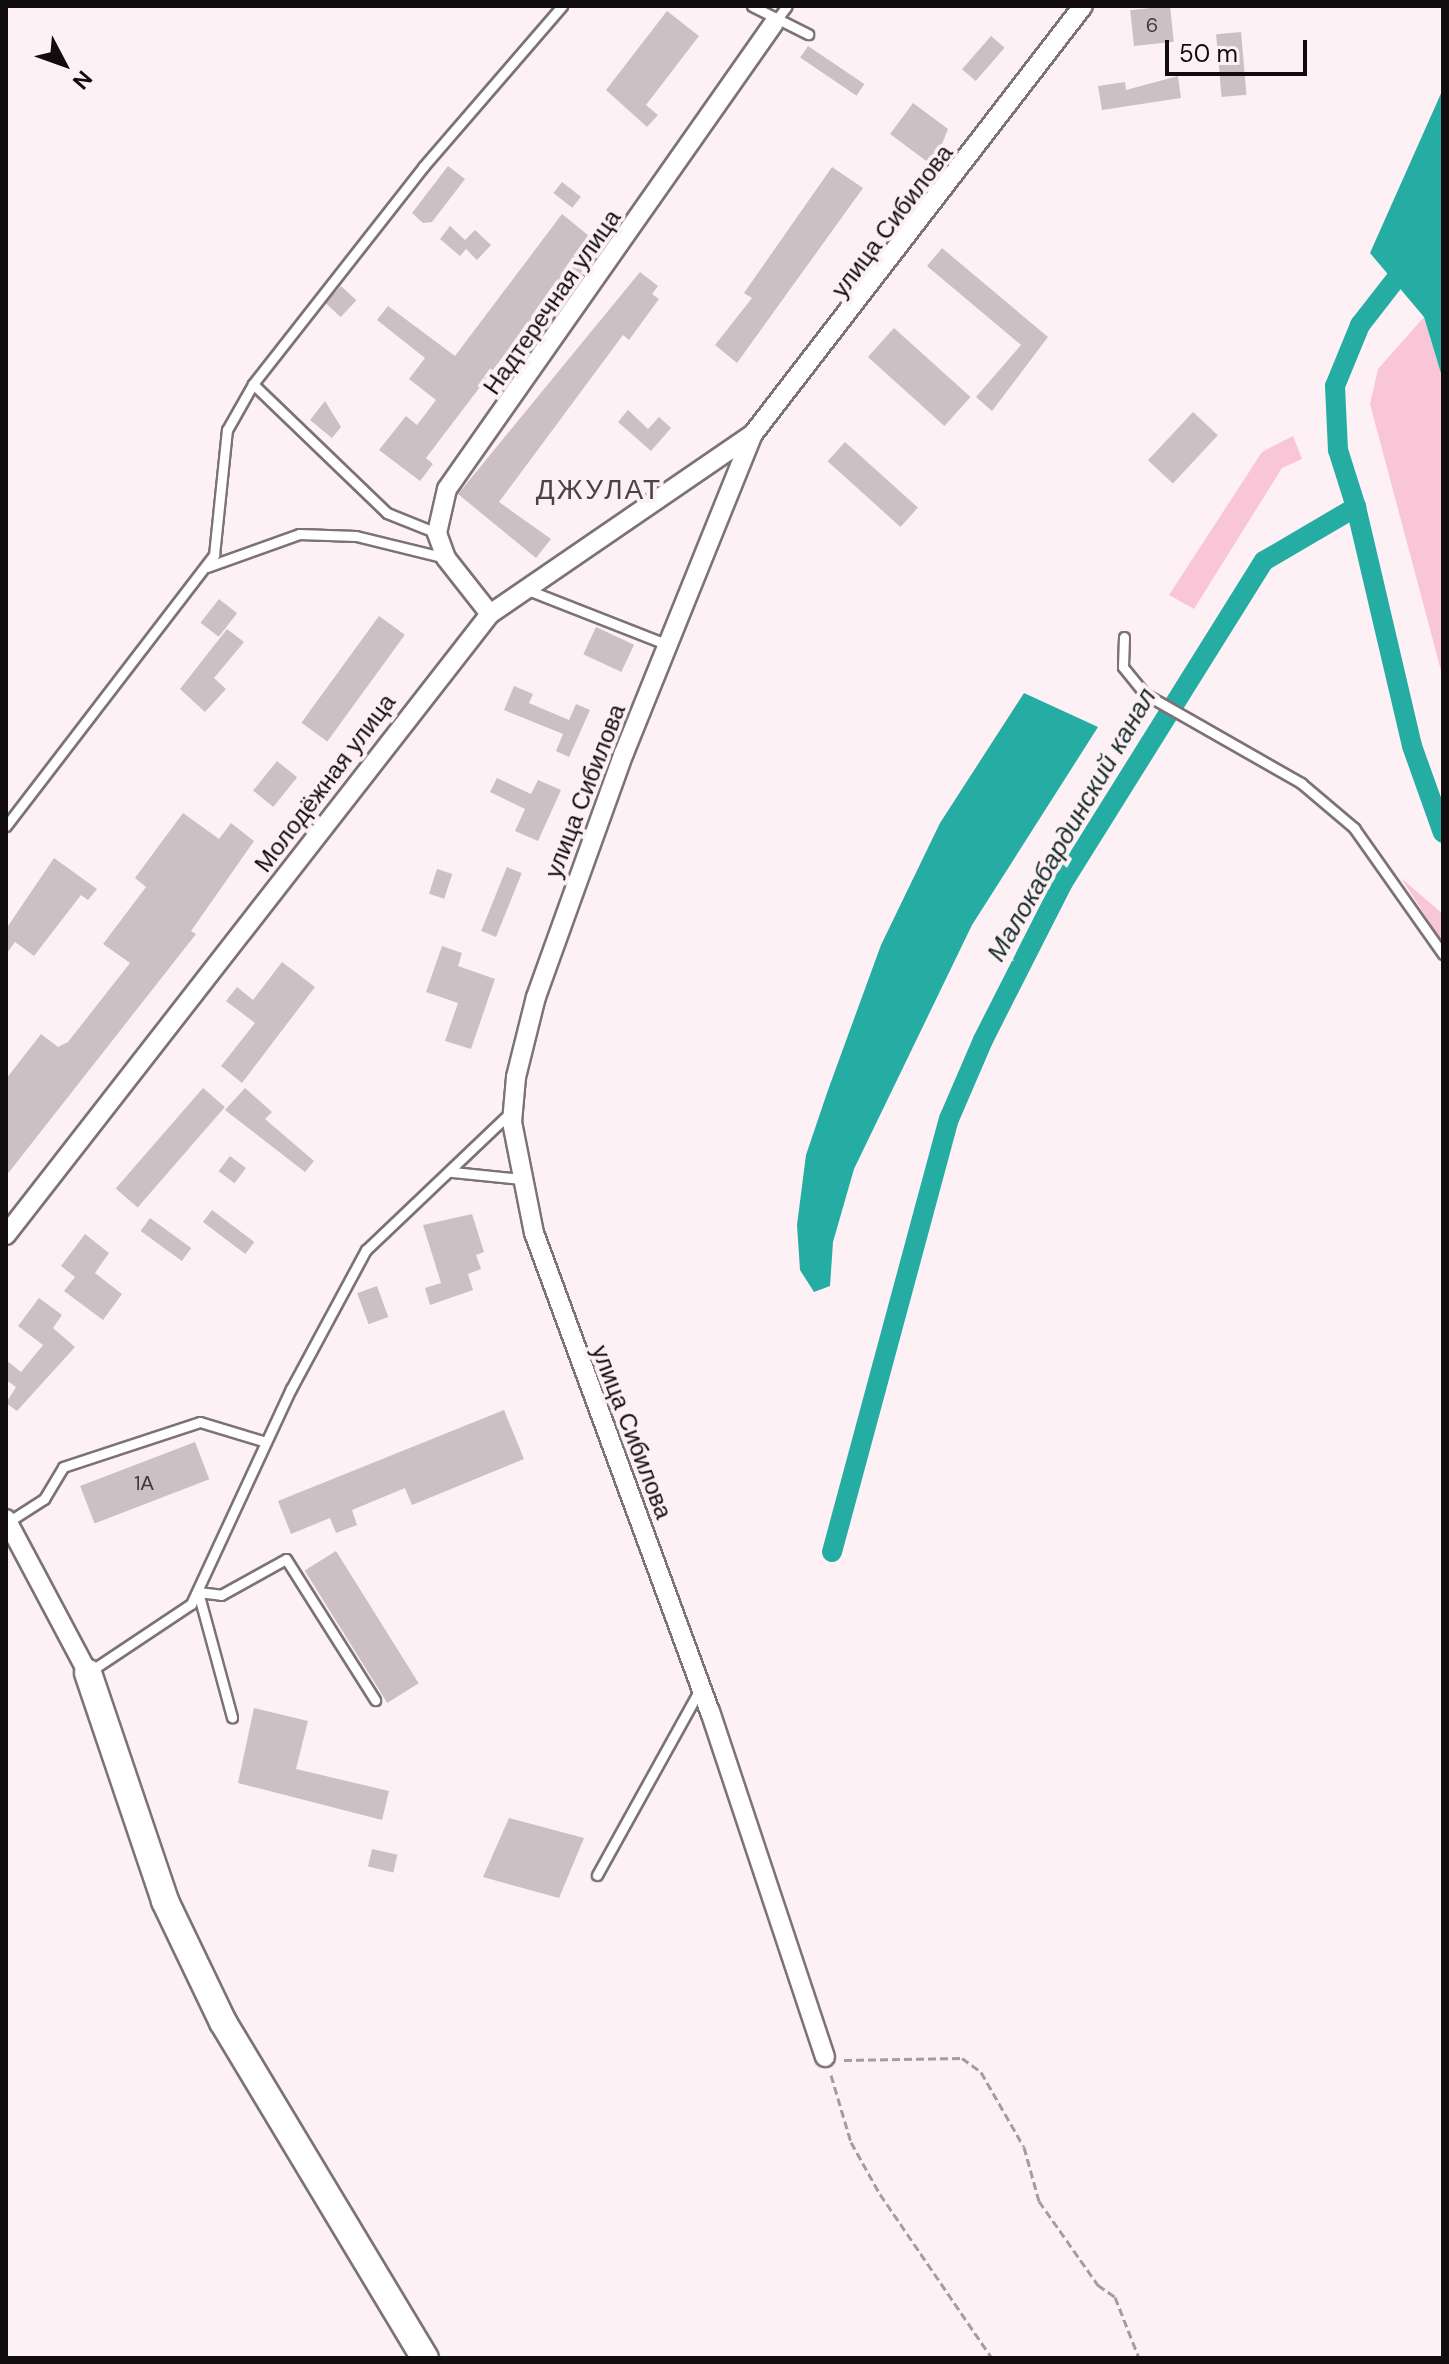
<!DOCTYPE html>
<meta charset="utf-8">
<style>
body{margin:0}
#map{position:relative;width:1449px;height:2364px;overflow:hidden;background:#fdf1f5;font-family:"DM Sans",sans-serif}
div>[style]{position:absolute}
.green>*{inset:0;background:#f9c6d7}
.water>*{inset:0;background:#25aca3}
.canal>*{height:20px;margin:-10px;padding:0 10px;transform-origin:10px;border-radius:10px;background:#25aca3}
.building>*{inset:0;background:#ccc0c4;transform-origin:0 0}
.path>*{height:3px;margin-top:-1.5px;transform-origin:0;background:repeating-linear-gradient(90deg,#a59ca0 0 8px,transparent 0 12px)}
.roads{filter:drop-shadow(2px 0 #7d7275) drop-shadow(-2px 0 #7d7275) drop-shadow(0 2px #7d7275) drop-shadow(0 -2px #7d7275)}
.lane>*{height:9px;margin:-4.5px;padding:0 4.5px;transform-origin:4.5px;border-radius:4.5px;background:#fff}
.street>*{height:18px;margin:-9px;padding:0 9px;transform-origin:9px;border-radius:9px;background:#fff}
.secondary>*{height:26px;margin:-13px;padding:0 13px;transform-origin:13px;border-radius:13px;background:#fff}
span{translate:-50% -50%;white-space:nowrap;text-align:center;line-height:1.15;-webkit-text-stroke:8px #fdf1f5;paint-order:stroke}
.number-label{font-size:20px;color:#403a3c}
.number-label span{-webkit-text-stroke-width:0}
.street-label{font-size:24px;color:#110d0f}
.water-label{font-size:26px;color:#192e2c;font-style:italic}
.quarter-label{font-size:28px;color:#4c4346;letter-spacing:2px}
.frame{position:absolute;inset:0;border:8px solid #110d0f;pointer-events:none}
.north{position:absolute;left:24px;top:24px;width:80px;height:80px;-webkit-text-stroke:6px #fdf1f5;paint-order:stroke;rotate:131deg;font-size:22px;font-weight:700;line-height:32px;text-align:center;color:#110d0f}
.north::after{content:'';display:block;margin:auto;width:28px;height:36px;background:#110d0f;clip-path:polygon(50% 0,100% 100%,50% 72%,0 100%)}
.scale{position:absolute;left:1165px;top:40px;width:142px;height:36px;box-sizing:border-box;border:4px solid #110d0f;border-top:0;padding-left:10px;font-size:24px;line-height:28px;white-space:nowrap;color:#110d0f;-webkit-text-stroke:6px #fdf1f5;paint-order:stroke}
</style>
<div id="map">
<div class="green">
<div style="clip-path:polygon(1424px 317px,1443px 380px,1443px 678px,1370px 404px,1378px 369px)"></div>
<div style="clip-path:polygon(1293px 436px,1302px 459px,1282px 468px,1194px 609px,1169px 595px,1262px 452px)"></div>
<div style="clip-path:polygon(1401px 878px,1443px 914px,1443px 943px)"></div>
</div>
<div class="water">
<div style="clip-path:polygon(1443px 89px,1443px 380px,1424px 317px,1370px 253px)"></div>
<div style="clip-path:polygon(1024px 693px,1098px 727px,972px 925px,854px 1169px,833px 1242px,830px 1286px,814px 1292px,800px 1270px,797px 1225px,806px 1155px,828px 1090px,881px 945px,940px 823px)"></div>
</div>
<div class="canal">
<div style="left:1356px;top:507px;width:245px;rotate:76.8deg"></div>
<div style="left:1412px;top:746px;width:92px;rotate:70.4deg"></div>
<div style="left:832px;top:1552px;width:449px;rotate:-74.9deg"></div>
<div style="left:949px;top:1119px;width:86px;rotate:-66.7deg"></div>
<div style="left:983px;top:1040px;width:175px;rotate:-63.1deg"></div>
<div style="left:1062px;top:884px;width:381px;rotate:-58deg"></div>
<div style="left:1264px;top:561px;width:107px;rotate:-30.4deg"></div>
<div style="left:1356px;top:507px;width:60px;rotate:-107.5deg"></div>
<div style="left:1338px;top:450px;width:64px;rotate:-92.7deg"></div>
<div style="left:1335px;top:386px;width:66px;rotate:-67.7deg"></div>
<div style="left:1360px;top:325px;width:80px;rotate:-52.1deg"></div>
</div>
<div class="building">
<div style="left:1170px;top:6px;width:36px;height:40px;rotate:84deg"></div>
<div style="clip-path:polygon(667px 11px,699px 36px,646px 105px,658px 115px,647px 127px,606px 90px)"></div>
<div style="left:1241px;top:32px;width:63px;height:25px;rotate:85deg"></div>
<div style="left:991px;top:36px;width:18px;height:44px;rotate:41deg"></div>
<div style="left:808px;top:46px;width:68px;height:14px;rotate:34deg"></div>
<div style="clip-path:polygon(1178px 76px,1181px 98px,1102px 110px,1098px 86px,1125px 82px,1126px 90px)"></div>
<div style="clip-path:polygon(913px 103px,948px 129px,933px 166px,890px 134px)"></div>
<div style="clip-path:polygon(448px 166px,465px 179px,432px 222px,423px 223px,412px 213px)"></div>
<div style="clip-path:polygon(832px 167px,863px 188px,737px 363px,715px 345px,752px 298px,744px 293px)"></div>
<div style="left:562px;top:182px;width:24px;height:14px;rotate:38deg"></div>
<div style="clip-path:polygon(562px 214px,589px 236px,574px 255px,584px 274px,565px 300px,557px 293px,547px 299px,426px 458px,433px 464px,420px 481px,379px 450px,406px 416px,417px 425px,436px 400px,409px 379px,425px 358px,377px 320px,388px 306px,455px 356px)"></div>
<div style="clip-path:polygon(450px 226px,465px 240px,475px 230px,491px 245px,477px 260px,466px 249px,460px 256px,440px 239px)"></div>
<div style="clip-path:polygon(942px 248px,1048px 337px,992px 411px,976px 397px,1021px 345px,927px 266px)"></div>
<div style="clip-path:polygon(640px 272px,658px 286px,652px 294px,659px 299px,629px 340px,623px 335px,499px 502px,551px 539px,536px 558px,458px 494px)"></div>
<div style="left:341px;top:286px;width:21px;height:23px;rotate:43deg"></div>
<div style="left:894px;top:328px;width:103px;height:39px;rotate:42deg"></div>
<div style="clip-path:polygon(325px 401px,341px 427px,332px 438px,310px 420px)"></div>
<div style="clip-path:polygon(628px 410px,648px 429px,659px 417px,671px 428px,651px 451px,618px 422px)"></div>
<div style="left:1193px;top:412px;width:34px;height:66px;rotate:43deg"></div>
<div style="left:845px;top:442px;width:98px;height:26px;rotate:42deg"></div>
<div style="left:219px;top:599px;width:23px;height:30px;rotate:38deg"></div>
<div style="left:379px;top:616px;width:32px;height:132px;rotate:36deg"></div>
<div style="left:596px;top:627px;width:42px;height:30px;rotate:25deg"></div>
<div style="clip-path:polygon(227px 629px,244px 642px,214px 678px,226px 689px,205px 712px,180px 689px)"></div>
<div style="clip-path:polygon(514px 686px,533px 694px,529px 703px,569px 720px,576px 704px,590px 710px,569px 757px,556px 751px,563px 734px,504px 710px)"></div>
<div style="left:277px;top:761px;width:26px;height:38px;rotate:39deg"></div>
<div style="clip-path:polygon(497px 778px,531px 794px,538px 780px,561px 790px,538px 841px,515px 831px,525px 809px,490px 792px)"></div>
<div style="clip-path:polygon(183px 813px,219px 839px,231px 823px,254px 841px,191px 931px,196px 934px,6px 1176px,6px 1079px,41px 1034px,58px 1047px,68px 1042px,130px 963px,103px 944px,146px 887px,135px 878px)"></div>
<div style="clip-path:polygon(54px 858px,97px 889px,88px 900px,81px 895px,34px 956px,15px 942px,6px 954px,6px 929px)"></div>
<div style="left:507px;top:867px;width:16px;height:69px;rotate:22deg"></div>
<div style="left:437px;top:869px;width:16px;height:26px;rotate:18deg"></div>
<div style="clip-path:polygon(442px 946px,462px 953px,458px 966px,495px 979px,471px 1049px,445px 1041px,458px 1003px,426px 992px)"></div>
<div style="clip-path:polygon(282px 962px,315px 987px,242px 1083px,221px 1066px,255px 1023px,226px 1001px,237px 987px,253px 1000px)"></div>
<div style="left:203px;top:1088px;width:29px;height:133px;rotate:41deg"></div>
<div style="clip-path:polygon(245px 1088px,272px 1112px,265px 1119px,314px 1161px,305px 1172px,225px 1110px)"></div>
<div style="left:230px;top:1156px;width:20px;height:19px;rotate:37deg"></div>
<div style="left:212px;top:1210px;width:53px;height:15px;rotate:37deg"></div>
<div style="clip-path:polygon(472px 1214px,484px 1252px,476px 1255px,481px 1269px,468px 1274px,473px 1290px,430px 1305px,425px 1288px,441px 1283px,423px 1225px)"></div>
<div style="left:150px;top:1218px;width:51px;height:16px;rotate:36deg"></div>
<div style="clip-path:polygon(85px 1234px,109px 1253px,95px 1273px,122px 1294px,103px 1320px,64px 1291px,75px 1277px,61px 1266px)"></div>
<div style="left:377px;top:1286px;width:33px;height:21px;rotate:70deg"></div>
<div style="clip-path:polygon(39px 1298px,62px 1315px,53px 1328px,75px 1347px,17px 1411px,6px 1403px,16px 1387px,6px 1380px,6px 1360px,21px 1372px,43px 1345px,18px 1326px)"></div>
<div style="clip-path:polygon(504px 1410px,524px 1459px,412px 1505px,405px 1488px,352px 1510px,357px 1525px,336px 1533px,330px 1518px,291px 1534px,278px 1501px)"></div>
<div style="left:195px;top:1442px;width:40px;height:123px;rotate:69deg"></div>
<div style="left:336px;top:1551px;width:156px;height:37px;rotate:58deg"></div>
<div style="clip-path:polygon(254px 1708px,308px 1721px,296px 1769px,389px 1791px,382px 1820px,238px 1783px)"></div>
<div style="clip-path:polygon(509px 1818px,584px 1838px,559px 1898px,483px 1877px)"></div>
<div style="left:372px;top:1849px;width:26px;height:18px;rotate:13deg"></div>
</div>
<div class="path">
<div style="left:844px;top:2060px;width:118px;rotate:-1deg"></div>
<div style="left:962px;top:2058px;width:24px;rotate:36deg"></div>
<div style="left:981px;top:2072px;width:86px;rotate:60.2deg"></div>
<div style="left:1024px;top:2147px;width:56px;rotate:74.5deg"></div>
<div style="left:1039px;top:2201px;width:103px;rotate:54.9deg"></div>
<div style="left:1098px;top:2285px;width:21px;rotate:35deg"></div>
<div style="left:1115px;top:2297px;width:66px;rotate:68.5deg"></div>
<div style="left:831px;top:2075px;width:70px;rotate:73.4deg"></div>
<div style="left:851px;top:2142px;width:60px;rotate:60.9deg"></div>
<div style="left:880px;top:2194px;width:199px;rotate:55.7deg"></div>
</div>
<div class="roads">
<div class="lane">
<div style="left:752px;top:6px;width:63px;rotate:26.6deg"></div>
<div style="left:774px;top:23px;width:21px;rotate:-53deg"></div>
<div style="left:253px;top:384px;width:186px;rotate:43.9deg"></div>
<div style="left:387px;top:513px;width:54px;rotate:21.8deg"></div>
<div style="left:207px;top:567px;width:98px;rotate:-19.7deg"></div>
<div style="left:299px;top:534px;width:57px;rotate:2deg"></div>
<div style="left:356px;top:536px;width:93px;rotate:13.7deg"></div>
<div style="left:528px;top:590px;width:150px;rotate:21.4deg"></div>
<div style="left:1124px;top:637px;width:30px;rotate:92deg"></div>
<div style="left:1123px;top:667px;width:35px;rotate:51deg"></div>
<div style="left:1145px;top:694px;width:180px;rotate:29.7deg"></div>
<div style="left:1301px;top:783px;width:70px;rotate:40.3deg"></div>
<div style="left:1354px;top:828px;width:154px;rotate:54.8deg"></div>
<div style="left:6px;top:826px;width:342px;rotate:-52.5deg"></div>
<div style="left:214px;top:555px;width:126px;rotate:-84.1deg"></div>
<div style="left:227px;top:430px;width:53px;rotate:-60.5deg"></div>
<div style="left:253px;top:384px;width:276px;rotate:-51.9deg"></div>
<div style="left:423px;top:167px;width:213px;rotate:-49.2deg"></div>
<div style="left:452px;top:1172px;width:70px;rotate:5.7deg"></div>
<div style="left:8px;top:1522px;width:43px;rotate:-32.6deg"></div>
<div style="left:44px;top:1499px;width:37px;rotate:-59deg"></div>
<div style="left:63px;top:1467px;width:144px;rotate:-18.2deg"></div>
<div style="left:200px;top:1422px;width:69px;rotate:16.9deg"></div>
<div style="left:198px;top:1592px;width:23px;rotate:7deg"></div>
<div style="left:221px;top:1595px;width:74px;rotate:-29deg"></div>
<div style="left:286px;top:1559px;width:167px;rotate:57.7deg"></div>
<div style="left:198px;top:1592px;width:130px;rotate:74.8deg"></div>
<div style="left:89px;top:1672px;width:123px;rotate:-33.7deg"></div>
<div style="left:191px;top:1604px;width:237px;rotate:-65.1deg"></div>
<div style="left:291px;top:1389px;width:158px;rotate:-61.7deg"></div>
<div style="left:366px;top:1250px;width:197px;rotate:-43.6deg"></div>
<div style="left:597px;top:1875px;width:215px;rotate:-61deg"></div>
</div>
<div class="street">
<div style="left:490px;top:614px;width:71px;rotate:-128.2deg"></div>
<div style="left:446px;top:558px;width:27px;rotate:-110deg"></div>
<div style="left:437px;top:533px;width:45px;rotate:-77.2deg"></div>
<div style="left:447px;top:489px;width:569px;rotate:-54.94deg"></div>
<div style="left:6px;top:1235px;width:787px;rotate:-52.07deg"></div>
<div style="left:490px;top:614px;width:319px;rotate:-34.4deg"></div>
<div style="left:6px;top:1519px;width:174px;rotate:62deg"></div>
<div style="left:825px;top:2057px;width:364px;rotate:-108.4deg"></div>
<div style="left:710px;top:1712px;width:510px;rotate:-110.17deg"></div>
<div style="left:534px;top:1233px;width:113px;rotate:-101.2deg"></div>
<div style="left:512px;top:1122px;width:45px;rotate:-84.9deg"></div>
<div style="left:516px;top:1077px;width:82px;rotate:-76deg"></div>
<div style="left:536px;top:997px;width:259px;rotate:-70.2deg"></div>
<div style="left:624px;top:753px;width:344px;rotate:-68deg"></div>
<div style="left:753px;top:434px;width:540px;rotate:-52.37deg"></div>
</div>
<div class="secondary">
<div style="left:88px;top:1673px;width:241px;rotate:71.3deg"></div>
<div style="left:165px;top:1901px;width:134px;rotate:64.4deg"></div>
<div style="left:223px;top:2022px;width:392px;rotate:59deg"></div>
</div>
</div>
<div class="number-label">
<span style="left:1152px;top:25px">6</span>
<span style="left:144px;top:1483px">1А</span>
</div>
<div class="street-label">
<span style="left:892px;top:221px;rotate:-53deg">улица Сибилова</span>
<span style="left:552px;top:302px;rotate:-55deg">Надтеречная улица</span>
<span style="left:325px;top:783px;rotate:-53deg">Молодёжная улица</span>
<span style="left:585px;top:791px;rotate:-69deg">улица Сибилова</span>
<span style="left:632px;top:1432px;rotate:69deg">улица Сибилова</span>
</div>
<div class="water-label">
<span style="left:1072px;top:825px;rotate:-60deg">Малокабардинский канал</span>
</div>
<div class="quarter-label">
<span style="left:599px;top:490px">ДЖУЛАТ</span>
</div>
<div class="frame"></div>
<div class="north">N</div>
<div class="scale">50 m</div>
</div>
